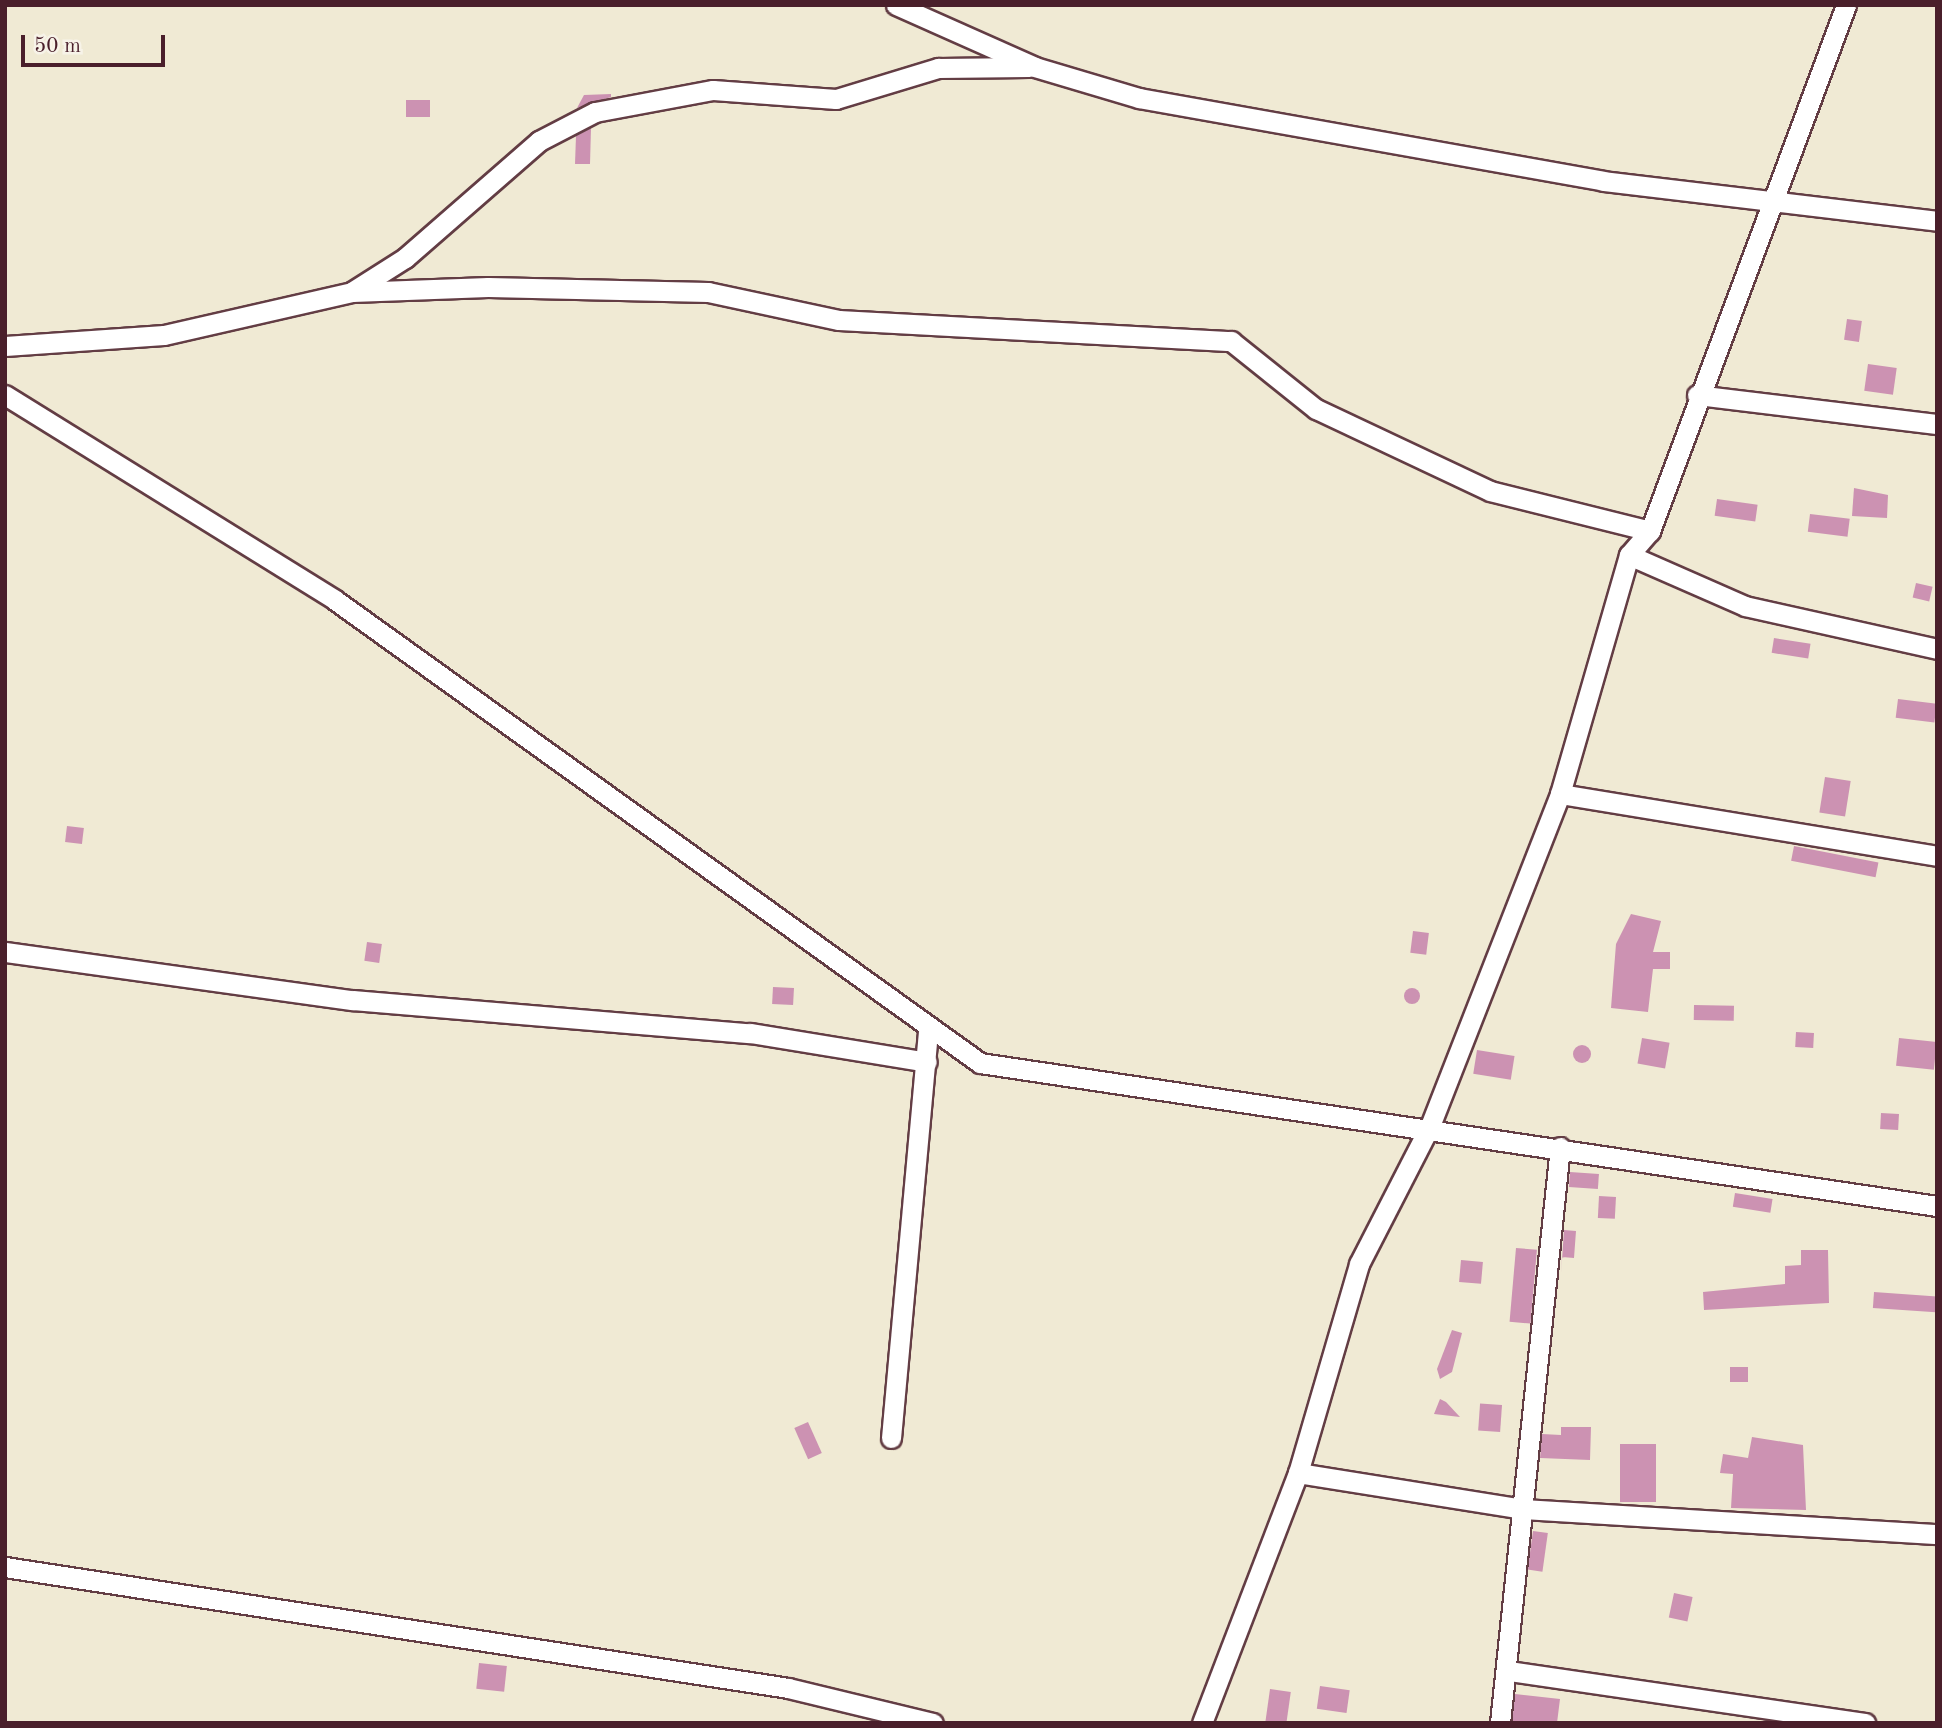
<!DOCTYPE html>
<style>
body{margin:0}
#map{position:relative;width:1942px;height:1728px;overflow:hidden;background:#f0ead4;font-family:"Old Standard TT",serif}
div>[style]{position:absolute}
.building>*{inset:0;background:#cc92b2;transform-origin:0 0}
.round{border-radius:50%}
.roads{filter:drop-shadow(2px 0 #633d44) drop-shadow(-2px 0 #633d44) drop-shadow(0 2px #633d44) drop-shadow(0 -2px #633d44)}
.minor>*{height:19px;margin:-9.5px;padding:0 9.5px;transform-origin:9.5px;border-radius:9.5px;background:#fff}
span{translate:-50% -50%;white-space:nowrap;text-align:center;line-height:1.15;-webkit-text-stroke:5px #f7f3e8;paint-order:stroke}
.frame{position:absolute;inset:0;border:7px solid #4a1f2b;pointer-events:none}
.scale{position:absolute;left:21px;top:35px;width:144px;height:32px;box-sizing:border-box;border:4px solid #4a1f2b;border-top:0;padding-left:9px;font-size:21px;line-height:24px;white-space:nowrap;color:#4a1f2b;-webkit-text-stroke:5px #f7f3e8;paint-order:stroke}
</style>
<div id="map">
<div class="building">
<div style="clip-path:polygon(611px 94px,611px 97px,577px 108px,584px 95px)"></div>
<div style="left:406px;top:100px;width:24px;height:17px"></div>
<div style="clip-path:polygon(591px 128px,590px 164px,575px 164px,576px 136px)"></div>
<div style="left:1847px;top:319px;width:15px;height:21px;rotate:8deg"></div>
<div style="left:1868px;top:364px;width:29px;height:27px;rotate:8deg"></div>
<div style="clip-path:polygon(1854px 488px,1888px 495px,1887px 518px,1852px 516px)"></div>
<div style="left:1717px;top:499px;width:41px;height:17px;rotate:8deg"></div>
<div style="left:1810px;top:514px;width:40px;height:18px;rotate:7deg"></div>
<div style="left:1916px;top:583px;width:17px;height:15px;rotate:13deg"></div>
<div style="left:1774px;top:638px;width:37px;height:15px;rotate:9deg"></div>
<div style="left:1898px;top:699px;width:39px;height:19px;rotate:7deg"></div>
<div style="left:1825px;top:777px;width:26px;height:36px;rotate:9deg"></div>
<div style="left:67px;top:826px;width:17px;height:16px;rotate:7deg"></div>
<div style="left:1794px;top:846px;width:86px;height:15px;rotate:11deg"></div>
<div style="clip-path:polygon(1631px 914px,1661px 921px,1653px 952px,1670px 952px,1670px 969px,1653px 969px,1648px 1012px,1611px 1008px,1616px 944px)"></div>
<div style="left:1413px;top:931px;width:16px;height:22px;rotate:7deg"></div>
<div style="left:367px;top:942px;width:15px;height:19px;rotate:8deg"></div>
<div style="left:773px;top:987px;width:21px;height:17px;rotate:3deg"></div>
<div class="round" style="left:1404px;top:988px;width:16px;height:16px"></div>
<div style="left:1694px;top:1005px;width:40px;height:15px;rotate:1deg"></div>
<div style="left:1796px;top:1032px;width:18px;height:15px;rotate:3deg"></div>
<div style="left:1642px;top:1038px;width:28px;height:26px;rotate:10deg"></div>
<div style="left:1899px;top:1038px;width:38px;height:28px;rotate:6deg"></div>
<div class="round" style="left:1573px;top:1045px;width:18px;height:18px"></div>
<div style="left:1477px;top:1050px;width:38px;height:24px;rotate:9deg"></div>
<div style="left:1881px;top:1113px;width:18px;height:16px;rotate:3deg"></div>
<div style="left:1570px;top:1172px;width:29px;height:15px;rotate:4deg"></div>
<div style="left:1735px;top:1193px;width:38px;height:14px;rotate:9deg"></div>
<div style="left:1599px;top:1196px;width:17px;height:22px;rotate:3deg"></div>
<div style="clip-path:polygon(1564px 1230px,1576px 1231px,1574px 1258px,1562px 1257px,1561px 1275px)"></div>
<div style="left:1516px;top:1248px;width:21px;height:74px;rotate:5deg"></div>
<div style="clip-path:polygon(1801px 1250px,1828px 1250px,1829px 1303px,1704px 1310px,1703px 1292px,1785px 1284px,1785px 1266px,1801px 1265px)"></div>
<div style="left:1461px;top:1260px;width:22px;height:22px;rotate:5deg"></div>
<div style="left:1874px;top:1292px;width:63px;height:16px;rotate:4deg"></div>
<div style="clip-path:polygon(1452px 1330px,1462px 1333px,1452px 1372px,1440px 1379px,1437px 1369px)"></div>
<div style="left:1730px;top:1367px;width:18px;height:15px"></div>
<div style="clip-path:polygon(1440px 1399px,1446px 1402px,1460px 1417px,1434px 1414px)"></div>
<div style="left:1502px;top:1405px;width:27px;height:22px;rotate:94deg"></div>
<div style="left:808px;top:1422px;width:34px;height:15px;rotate:66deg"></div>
<div style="clip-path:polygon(1561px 1427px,1591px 1427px,1590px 1460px,1540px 1458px,1542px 1434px,1561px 1435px)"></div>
<div style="clip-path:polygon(1752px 1437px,1803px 1445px,1806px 1510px,1731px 1508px,1733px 1474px,1720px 1473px,1723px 1454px,1748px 1458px)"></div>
<div style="left:1620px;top:1444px;width:36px;height:58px"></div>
<div style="left:1533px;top:1531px;width:15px;height:39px;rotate:8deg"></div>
<div style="left:1674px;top:1593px;width:19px;height:25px;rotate:12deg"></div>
<div style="left:479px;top:1663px;width:28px;height:26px;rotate:6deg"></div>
<div style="left:1320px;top:1686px;width:30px;height:23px;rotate:8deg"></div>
<div style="left:1270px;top:1689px;width:21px;height:35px;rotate:8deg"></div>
<div style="clip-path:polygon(1515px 1694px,1560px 1699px,1557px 1723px,1512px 1723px)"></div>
</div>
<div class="roads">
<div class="minor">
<div style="left:896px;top:5px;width:152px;rotate:24deg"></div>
<div style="left:1035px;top:67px;width:109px;rotate:16.6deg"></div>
<div style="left:1139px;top:98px;width:471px;rotate:10.1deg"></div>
<div style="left:1603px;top:181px;width:336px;rotate:6.8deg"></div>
<div style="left:353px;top:291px;width:62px;rotate:-32.4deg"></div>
<div style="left:405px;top:258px;width:178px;rotate:-41.1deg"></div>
<div style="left:539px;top:141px;width:63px;rotate:-27.4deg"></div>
<div style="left:595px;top:112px;width:120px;rotate:-10.6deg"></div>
<div style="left:713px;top:90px;width:123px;rotate:4.2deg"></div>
<div style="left:836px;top:99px;width:107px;rotate:-16.9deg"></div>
<div style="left:938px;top:68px;width:91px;rotate:-0.6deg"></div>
<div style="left:5px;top:346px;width:159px;rotate:-4deg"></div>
<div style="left:164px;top:335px;width:193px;rotate:-12.9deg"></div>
<div style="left:352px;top:292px;width:136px;rotate:-2.1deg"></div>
<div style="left:488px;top:287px;width:220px;rotate:1.3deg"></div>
<div style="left:708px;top:292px;width:134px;rotate:12.1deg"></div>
<div style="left:839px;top:320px;width:393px;rotate:3.1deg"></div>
<div style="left:1231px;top:341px;width:109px;rotate:38.7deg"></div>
<div style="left:1316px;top:409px;width:192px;rotate:25.2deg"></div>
<div style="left:1490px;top:491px;width:165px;rotate:14deg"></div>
<div style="left:5px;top:395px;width:388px;rotate:31.8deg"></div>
<div style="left:335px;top:600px;width:794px;rotate:35.67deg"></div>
<div style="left:980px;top:1063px;width:968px;rotate:8.5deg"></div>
<div style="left:1697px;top:395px;width:242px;rotate:6.9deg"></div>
<div style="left:1629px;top:555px;width:127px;rotate:23.7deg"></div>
<div style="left:1745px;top:606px;width:197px;rotate:12.6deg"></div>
<div style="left:1560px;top:794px;width:382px;rotate:9.3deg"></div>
<div style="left:5px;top:952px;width:351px;rotate:7.9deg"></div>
<div style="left:353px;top:1000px;width:398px;rotate:4.8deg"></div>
<div style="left:750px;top:1033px;width:179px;rotate:9.3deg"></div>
<div style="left:891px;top:1438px;width:412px;rotate:-84.8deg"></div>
<div style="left:1298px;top:1473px;width:229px;rotate:9.1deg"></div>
<div style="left:1524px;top:1509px;width:414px;rotate:3.5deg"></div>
<div style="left:5px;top:1567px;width:792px;rotate:8.78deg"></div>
<div style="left:788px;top:1688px;width:149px;rotate:13.6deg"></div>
<div style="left:1509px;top:1671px;width:360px;rotate:8.3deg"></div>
<div style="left:1202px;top:1723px;width:268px;rotate:-69deg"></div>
<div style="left:1298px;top:1473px;width:218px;rotate:-73.7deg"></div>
<div style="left:1359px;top:1264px;width:155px;rotate:-62.8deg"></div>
<div style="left:1430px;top:1126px;width:357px;rotate:-68.6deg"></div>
<div style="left:1560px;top:794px;width:249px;rotate:-73.9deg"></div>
<div style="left:1629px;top:555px;width:32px;rotate:-49deg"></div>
<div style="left:1650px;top:531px;width:561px;rotate:-69.56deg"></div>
<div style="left:1500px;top:1723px;width:579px;rotate:-84.05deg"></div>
</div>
</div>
<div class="frame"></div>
<div class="scale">50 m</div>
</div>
